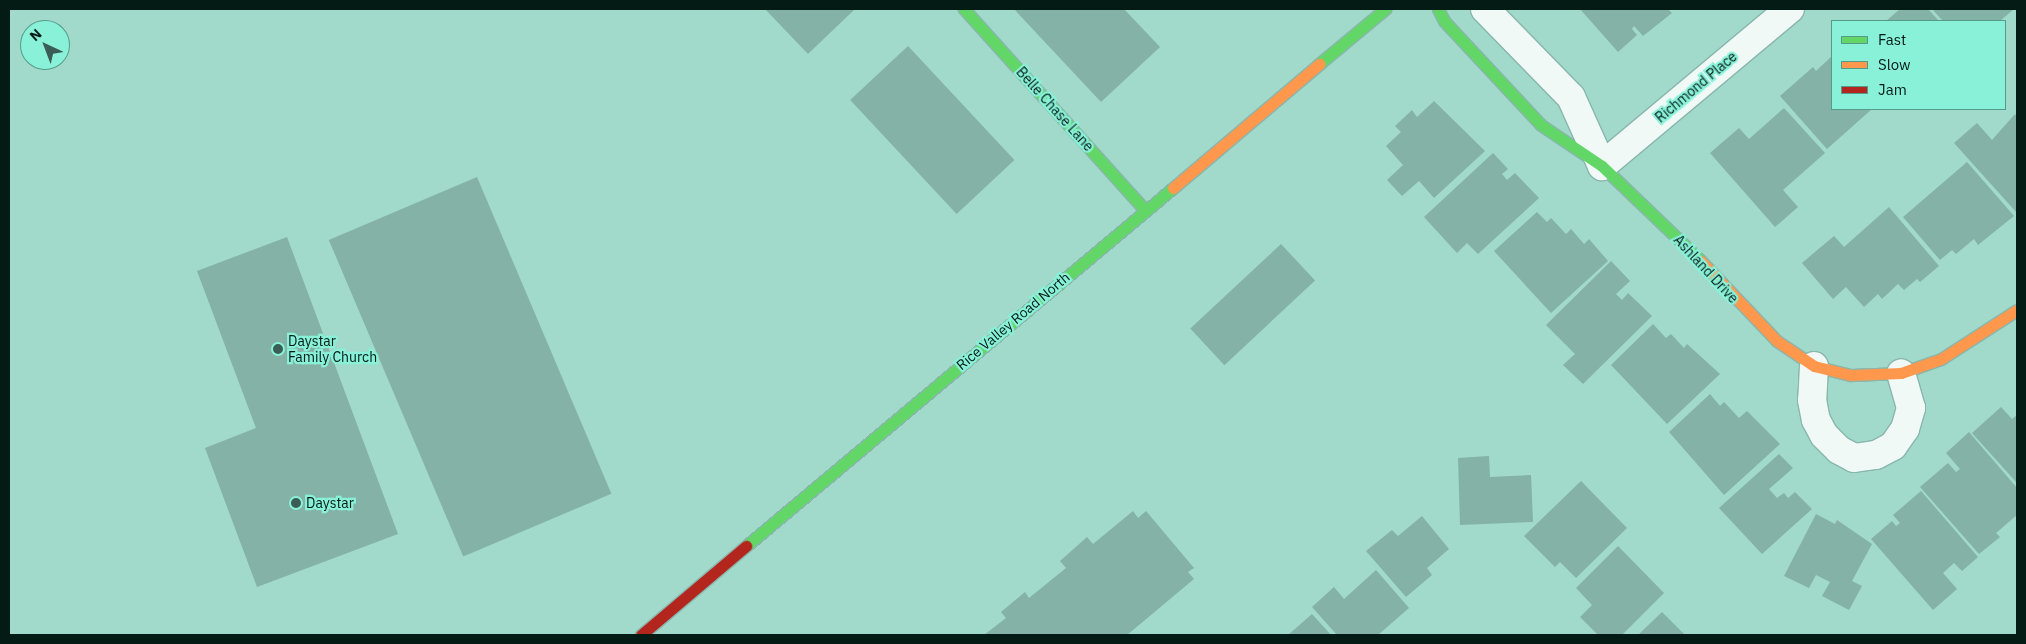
<!DOCTYPE html>
<style>
body{margin:0}
#map{position:relative;width:2026px;height:644px;overflow:hidden;background:#a1d9cb;font-family:"IBM Plex Sans",sans-serif}
div>[style]{position:absolute}
.building>*{inset:0;background:#84b2a7;transform-origin:0 0}
.roads{filter:drop-shadow(1px 0 #89b6ac) drop-shadow(-1px 0 #89b6ac) drop-shadow(0 1px #89b6ac) drop-shadow(0 -1px #89b6ac)}
.street>*{height:28px;margin:-14px;padding:0 14px;transform-origin:14px;border-radius:14px;background:#f1f9f7}
.fast>*{height:11px;margin:-5.5px;padding:0 5.5px;transform-origin:5.5px;border-radius:5.5px;background:#63d668}
.slow>*{height:11px;margin:-5.5px;padding:0 5.5px;transform-origin:5.5px;border-radius:5.5px;background:#ff974d}
.jam>*{height:11px;margin:-5.5px;padding:0 5.5px;transform-origin:5.5px;border-radius:5.5px;background:#b3261e}
.dots>*{width:14px;height:14px;translate:-50% -50%;box-sizing:border-box;border:2px solid #89f1d8;border-radius:50%}
span{translate:-50% -50%;white-space:nowrap;text-align:center;line-height:1.15;-webkit-text-stroke:4.5px #89f1d8;paint-order:stroke}
.street-label{font-size:14px;color:#031a15}
.poi-label{font-size:14px;color:#031a15}
.left{translate:0 -50%;text-align:left}
.frame{position:absolute;inset:0;border:10px solid #031a15;pointer-events:none}
.legend{position:absolute;left:1831px;top:20px;width:175px;height:90px;box-sizing:border-box;background:#89f1d8;border:1px solid #539b8a;margin:0;padding:6px 9px;list-style:none;font-size:15px;color:#031a15}
.legend li{display:flex;align-items:center;gap:10px;height:25px}
.legend b{width:25px;border:1px solid #539b8a}
.north{position:absolute;left:20px;top:20px;width:50px;height:50px;box-sizing:border-box;background:#89f1d8;border:1px solid #539b8a;border-radius:50%;rotate:317deg;font-size:14px;font-weight:700;line-height:20px;text-align:center;color:#031a15}
.north::after{content:'';display:block;margin:auto;width:18px;height:22px;background:#3a5d55;clip-path:polygon(50% 0,100% 100%,50% 72%,0 100%)}
</style>
<div id="map">
<div class="building">
<div style="clip-path:polygon(765px 9px,855px 9px,808px 54px)"></div>
<div style="clip-path:polygon(1014px 9px,1124px 9px,1160px 47px,1101px 102px)"></div>
<div style="clip-path:polygon(1580px 9px,1668px 9px,1672px 13px,1643px 36px,1634px 26px,1632px 29px,1637px 35px,1618px 52px)"></div>
<div style="clip-path:polygon(1900px 9px,1928px 9px,1939px 21px,1886px 21px)"></div>
<div style="clip-path:polygon(1932px 9px,2014px 9px,2000px 21px,1943px 21px)"></div>
<div style="left:908px;top:46px;width:156px;height:79px;rotate:47deg"></div>
<div style="clip-path:polygon(1832px 56px,1832px 109px,1872px 109px,1827px 149px,1780px 96px,1813px 67px,1816px 71px)"></div>
<div style="clip-path:polygon(1434px 101px,1485px 151px,1434px 198px,1419px 181px,1402px 196px,1387px 180px,1403px 165px,1386px 146px,1401px 132px,1395px 126px,1412px 110px,1417px 117px)"></div>
<div style="clip-path:polygon(1784px 108px,1825px 153px,1783px 190px,1798px 207px,1775px 227px,1710px 153px,1739px 128px,1749px 139px)"></div>
<div style="clip-path:polygon(2015px 114px,2017px 117px,2017px 213px,1954px 143px,1977px 123px,1992px 140px)"></div>
<div style="clip-path:polygon(1493px 153px,1508px 169px,1502px 174px,1507px 180px,1515px 173px,1539px 198px,1478px 254px,1467px 243px,1457px 253px,1424px 217px)"></div>
<div style="clip-path:polygon(1967px 162px,2014px 216px,1978px 245px,1974px 239px,1956px 254px,1952px 250px,1940px 260px,1903px 217px)"></div>
<div style="left:477px;top:177px;width:344px;height:161px;rotate:67deg"></div>
<div style="clip-path:polygon(1889px 207px,1939px 266px,1920px 282px,1917px 279px,1904px 290px,1898px 284px,1882px 299px,1878px 294px,1864px 307px,1846px 287px,1833px 299px,1802px 263px,1834px 236px,1844px 247px)"></div>
<div style="clip-path:polygon(1537px 212px,1547px 222px,1551px 218px,1566px 234px,1571px 229px,1584px 244px,1589px 239px,1608px 261px,1551px 313px,1494px 251px)"></div>
<div style="clip-path:polygon(287px 237px,398px 534px,257px 587px,205px 448px,256px 428px,197px 271px)"></div>
<div style="left:1281px;top:244px;width:50px;height:124px;rotate:47deg"></div>
<div style="clip-path:polygon(1611px 261px,1630px 281px,1616px 294px,1622px 300px,1628px 293px,1652px 316px,1583px 384px,1563px 365px,1575px 354px,1546px 325px)"></div>
<div style="clip-path:polygon(1653px 324px,1666px 338px,1671px 334px,1684px 348px,1687px 344px,1720px 374px,1667px 424px,1611px 365px)"></div>
<div style="clip-path:polygon(1710px 394px,1720px 406px,1724px 402px,1739px 418px,1747px 411px,1780px 444px,1724px 495px,1669px 432px)"></div>
<div style="clip-path:polygon(2001px 407px,2012px 419px,2017px 415px,2017px 483px,1972px 433px)"></div>
<div style="clip-path:polygon(1969px 432px,2017px 488px,2017px 515px,1996px 533px,2000px 537px,1979px 554px,1920px 487px,1948px 463px,1956px 472px,1960px 469px,1946px 453px)"></div>
<div style="clip-path:polygon(1779px 454px,1793px 468px,1769px 489px,1777px 498px,1784px 493px,1788px 498px,1795px 492px,1812px 509px,1762px 554px,1719px 508px)"></div>
<div style="clip-path:polygon(1489px 456px,1490px 477px,1531px 475px,1533px 522px,1460px 525px,1458px 458px)"></div>
<div style="clip-path:polygon(1581px 481px,1627px 528px,1576px 578px,1560px 562px,1555px 567px,1524px 536px)"></div>
<div style="clip-path:polygon(1921px 491px,1978px 557px,1962px 571px,1954px 563px,1943px 573px,1957px 589px,1933px 610px,1871px 539px,1892px 521px,1896px 526px,1900px 523px,1893px 515px)"></div>
<div style="clip-path:polygon(1133px 511px,1138px 518px,1146px 511px,1194px 568px,1188px 572px,1194px 579px,1127px 635px,984px 635px,1006px 618px,1001px 612px,1025px 592px,1029px 598px,1066px 568px,1060px 561px,1087px 537px,1093px 544px)"></div>
<div style="clip-path:polygon(1816px 514px,1835px 524px,1837px 520px,1872px 544px,1852px 581px,1862px 586px,1849px 610px,1822px 596px,1830px 582px,1816px 575px,1809px 588px,1784px 576px)"></div>
<div style="clip-path:polygon(1422px 516px,1449px 549px,1427px 568px,1432px 575px,1406px 597px,1366px 551px,1392px 530px,1398px 536px)"></div>
<div style="clip-path:polygon(1618px 546px,1664px 593px,1622px 635px,1598px 635px,1580px 617px,1592px 605px,1576px 588px)"></div>
<div style="clip-path:polygon(1376px 570px,1409px 608px,1378px 635px,1337px 635px,1312px 607px,1334px 587px,1344px 599px)"></div>
<div style="clip-path:polygon(1662px 612px,1685px 635px,1638px 635px)"></div>
<div style="clip-path:polygon(1312px 614px,1331px 635px,1288px 635px)"></div>
</div>
<div class="roads">
<div class="street">
<div style="left:1485px;top:9px;width:123px;rotate:45.7deg"></div>
<div style="left:1571px;top:97px;width:76px;rotate:65.8deg"></div>
<div style="left:1602px;top:166px;width:245px;rotate:-39.9deg"></div>
<div style="left:1814px;top:366px;width:34px;rotate:93deg"></div>
<div style="left:1812px;top:400px;width:20px;rotate:79deg"></div>
<div style="left:1816px;top:420px;width:17px;rotate:62deg"></div>
<div style="left:1824px;top:435px;width:21px;rotate:45deg"></div>
<div style="left:1839px;top:450px;width:17px;rotate:28deg"></div>
<div style="left:1854px;top:458px;width:22px;rotate:-8deg"></div>
<div style="left:1876px;top:455px;width:19px;rotate:-28deg"></div>
<div style="left:1893px;top:446px;width:21px;rotate:-55deg"></div>
<div style="left:1905px;top:429px;width:22px;rotate:-74deg"></div>
<div style="left:1911px;top:408px;width:36px;rotate:-106deg"></div>
</div>
<div class="fast">
<div style="left:964px;top:9px;width:270px;rotate:48deg"></div>
<div style="left:1438px;top:9px;width:13px;rotate:63deg"></div>
<div style="left:1444px;top:21px;width:142px;rotate:47deg"></div>
<div style="left:1541px;top:125px;width:73px;rotate:33.9deg"></div>
<div style="left:1602px;top:166px;width:137px;rotate:43.8deg"></div>
<div style="left:1319px;top:64px;width:86px;rotate:-39.8deg"></div>
<div style="left:746px;top:546px;width:557px;rotate:-39.98deg"></div>
</div>
<div class="slow">
<div style="left:1173px;top:188px;width:192px;rotate:-40.3deg"></div>
<div style="left:1701px;top:261px;width:110px;rotate:46.5deg"></div>
<div style="left:1777px;top:341px;width:45px;rotate:34deg"></div>
<div style="left:1814px;top:366px;width:38px;rotate:14deg"></div>
<div style="left:1851px;top:375px;width:50px;rotate:-2.3deg"></div>
<div style="left:1901px;top:373px;width:42px;rotate:-19.3deg"></div>
<div style="left:1941px;top:359px;width:90px;rotate:-32.8deg"></div>
</div>
<div class="jam">
<div style="left:641px;top:635px;width:138px;rotate:-40.3deg"></div>
</div>
</div>
<div class="dots">
<div style="left:278px;top:349px;background:#3a5d55"></div>
<div style="left:296px;top:503px;background:#3a5d55"></div>
</div>
<div class="street-label">
<span style="left:1696px;top:87px;rotate:-40deg">Richmond Place</span>
<span style="left:1055px;top:109px;rotate:48deg">Belle Chase Lane</span>
<span style="left:1706px;top:269px;rotate:47deg">Ashland Drive</span>
<span style="left:1013px;top:321px;rotate:-40deg">Rice Valley Road North</span>
</div>
<div class="poi-label">
<span class="left" style="left:288px;top:349px">Daystar<br>Family Church</span>
<span class="left" style="left:306px;top:503px">Daystar</span>
</div>
<div class="frame"></div>
<ul class="legend">
<li><b style="height:6px;background:#63d668"></b>Fast</li>
<li><b style="height:6px;background:#ff974d"></b>Slow</li>
<li><b style="height:6px;background:#b3261e"></b>Jam</li>
</ul>
<div class="north">N</div>
</div>
